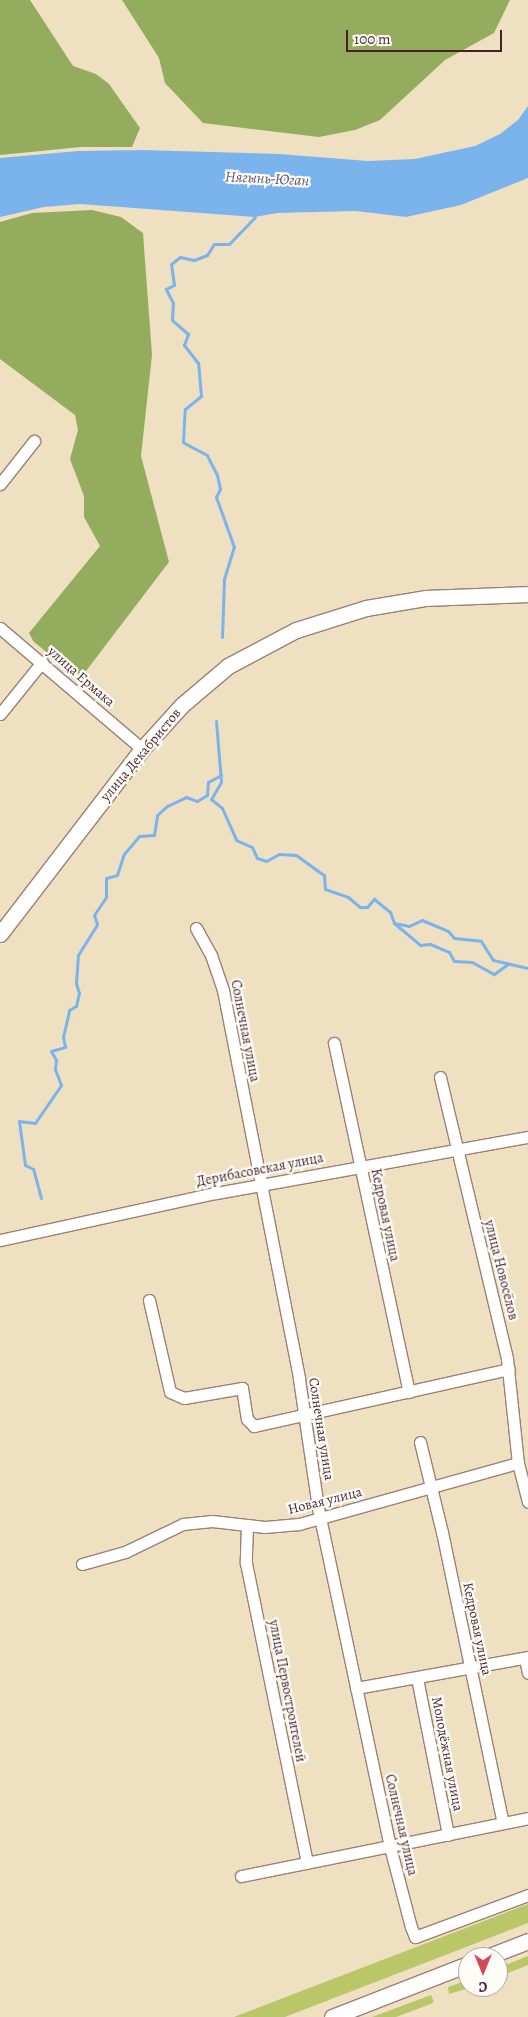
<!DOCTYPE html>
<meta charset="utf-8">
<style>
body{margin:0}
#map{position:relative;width:528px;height:2017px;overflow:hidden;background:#efe0c1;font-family:Alegreya,serif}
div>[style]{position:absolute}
.green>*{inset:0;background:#bac769}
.forest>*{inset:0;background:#93ac5d}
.water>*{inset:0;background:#7bb4ec}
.stream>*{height:3px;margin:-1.5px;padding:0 1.5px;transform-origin:1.5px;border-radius:1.5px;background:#7bb4ec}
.roads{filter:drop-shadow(1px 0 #9c8076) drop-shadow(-1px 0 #9c8076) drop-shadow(0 1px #9c8076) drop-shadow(0 -1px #9c8076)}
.minor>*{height:11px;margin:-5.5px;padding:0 5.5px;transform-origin:5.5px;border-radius:5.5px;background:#fff}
.major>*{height:15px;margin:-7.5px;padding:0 7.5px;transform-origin:7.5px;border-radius:7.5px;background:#fff}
span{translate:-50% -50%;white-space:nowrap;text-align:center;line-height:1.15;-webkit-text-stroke:4.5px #fdfcf7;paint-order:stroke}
.street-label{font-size:14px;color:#4a1f2b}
.water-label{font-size:15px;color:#5b536f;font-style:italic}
.north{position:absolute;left:458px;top:1947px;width:50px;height:50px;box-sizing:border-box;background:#fdfcf7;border:1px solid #b5a4a5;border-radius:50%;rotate:180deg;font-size:14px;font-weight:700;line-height:20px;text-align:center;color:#4a1f2b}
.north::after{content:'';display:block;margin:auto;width:18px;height:22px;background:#d1495b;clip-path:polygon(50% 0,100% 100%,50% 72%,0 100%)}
.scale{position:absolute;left:346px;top:30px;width:156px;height:22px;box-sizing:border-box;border:2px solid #4a1f2b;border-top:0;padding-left:6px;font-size:15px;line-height:18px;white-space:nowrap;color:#4a1f2b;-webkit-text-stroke:4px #fdfcf7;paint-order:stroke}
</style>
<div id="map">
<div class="green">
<div style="clip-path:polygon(528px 1904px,528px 1923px,285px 2017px,234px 2017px)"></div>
<div style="clip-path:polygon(528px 1956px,528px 1965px,498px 1977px,498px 1968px)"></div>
<div style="clip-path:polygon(468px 1980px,468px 1987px,472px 1987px,449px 1994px,448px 1987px)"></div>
<div style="clip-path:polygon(431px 1995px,434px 2002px,428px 2005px,396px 2017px,372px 2017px)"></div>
</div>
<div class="forest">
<div style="clip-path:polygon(0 0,30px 0,73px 66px,96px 74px,109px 84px,140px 128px,132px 147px,81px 147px,0 155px)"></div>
<div style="clip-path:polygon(122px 0,510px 0,494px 33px,445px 60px,380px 120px,355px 130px,319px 137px,203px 123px,165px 83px,159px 58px)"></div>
<div style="clip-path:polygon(92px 210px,121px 217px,143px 233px,152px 355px,141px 456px,169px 562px,86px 671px,74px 675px,33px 641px,29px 633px,100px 546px,84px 517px,84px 496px,70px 459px,78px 430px,75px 415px,0 359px,0 222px,32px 213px)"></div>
</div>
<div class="water">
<div style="clip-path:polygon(528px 106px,528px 178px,461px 205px,406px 217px,356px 211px,277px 213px,255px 217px,80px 204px,44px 207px,0 217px,0 158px,78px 151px,142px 150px,279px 154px,368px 161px,415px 159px,475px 146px,500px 134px,518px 120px)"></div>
</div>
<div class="stream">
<div style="left:222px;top:637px;width:58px;rotate:-88deg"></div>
<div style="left:224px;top:579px;width:34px;rotate:-73deg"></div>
<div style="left:234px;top:547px;width:53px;rotate:-109.8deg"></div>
<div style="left:216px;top:497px;width:9px;rotate:-63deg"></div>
<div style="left:220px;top:489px;width:14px;rotate:-102deg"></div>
<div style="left:217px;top:475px;width:22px;rotate:-117deg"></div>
<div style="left:207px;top:455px;width:27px;rotate:-152deg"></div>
<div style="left:183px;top:442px;width:33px;rotate:-87deg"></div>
<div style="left:185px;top:409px;width:21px;rotate:-39deg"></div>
<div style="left:201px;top:396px;width:33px;rotate:-95deg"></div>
<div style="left:198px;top:363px;width:23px;rotate:-128deg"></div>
<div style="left:184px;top:345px;width:12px;rotate:-70deg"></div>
<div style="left:188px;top:334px;width:21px;rotate:-139deg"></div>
<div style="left:172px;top:320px;width:17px;rotate:-87deg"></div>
<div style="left:173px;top:303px;width:16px;rotate:-117deg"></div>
<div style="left:166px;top:289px;width:9px;rotate:-27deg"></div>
<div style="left:174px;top:285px;width:21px;rotate:-98deg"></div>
<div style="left:171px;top:264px;width:11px;rotate:-38deg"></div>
<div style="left:180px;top:257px;width:14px;rotate:12deg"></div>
<div style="left:194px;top:260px;width:14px;rotate:-21deg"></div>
<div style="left:207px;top:255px;width:13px;rotate:-58deg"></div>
<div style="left:214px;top:244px;width:15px"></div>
<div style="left:229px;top:244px;width:37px;rotate:-46deg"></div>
<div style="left:216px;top:721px;width:61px;rotate:85.3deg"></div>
<div style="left:221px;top:782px;width:20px;rotate:120deg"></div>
<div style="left:211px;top:799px;width:14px;rotate:39deg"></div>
<div style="left:222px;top:808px;width:35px;rotate:66deg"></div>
<div style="left:236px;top:840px;width:17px;rotate:24deg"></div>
<div style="left:252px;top:847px;width:12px;rotate:66deg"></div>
<div style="left:257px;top:858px;width:9px;rotate:18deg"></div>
<div style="left:266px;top:861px;width:15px;rotate:-28deg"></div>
<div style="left:279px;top:854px;width:17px;rotate:3deg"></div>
<div style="left:296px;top:855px;width:34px;rotate:36deg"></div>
<div style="left:324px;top:875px;width:14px;rotate:86deg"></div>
<div style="left:325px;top:889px;width:24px;rotate:19deg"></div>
<div style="left:348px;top:897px;width:16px;rotate:40deg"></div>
<div style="left:360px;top:907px;width:7px"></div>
<div style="left:367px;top:907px;width:11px;rotate:-49deg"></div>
<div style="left:374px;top:899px;width:21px;rotate:39deg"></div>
<div style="left:390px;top:912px;width:12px;rotate:70deg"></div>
<div style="left:394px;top:923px;width:15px;rotate:11deg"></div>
<div style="left:409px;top:926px;width:14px;rotate:-25deg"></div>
<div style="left:422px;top:920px;width:28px;rotate:23deg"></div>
<div style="left:448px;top:931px;width:9px;rotate:49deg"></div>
<div style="left:454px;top:938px;width:27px;rotate:6deg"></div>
<div style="left:481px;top:941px;width:22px;rotate:58deg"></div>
<div style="left:493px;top:960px;width:36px;rotate:13deg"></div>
<div style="left:394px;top:923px;width:34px;rotate:40deg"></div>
<div style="left:420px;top:945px;width:10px;rotate:-6deg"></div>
<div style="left:430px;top:944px;width:21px;rotate:23deg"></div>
<div style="left:449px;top:952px;width:10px;rotate:61deg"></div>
<div style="left:454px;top:961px;width:18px;rotate:3deg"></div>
<div style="left:472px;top:962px;width:25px;rotate:29deg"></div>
<div style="left:494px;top:974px;width:17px;rotate:-36deg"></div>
<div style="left:41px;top:1198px;width:30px;rotate:-105deg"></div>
<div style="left:33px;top:1169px;width:9px;rotate:-153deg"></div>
<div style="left:25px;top:1165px;width:44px;rotate:-97.8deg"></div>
<div style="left:19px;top:1121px;width:16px;rotate:7deg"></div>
<div style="left:35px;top:1123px;width:46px;rotate:-55.6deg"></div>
<div style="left:61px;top:1085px;width:17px;rotate:-111deg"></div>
<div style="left:55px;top:1069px;width:9px;rotate:-84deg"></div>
<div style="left:56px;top:1060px;width:10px;rotate:-119deg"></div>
<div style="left:51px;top:1051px;width:15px;rotate:-16deg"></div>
<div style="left:65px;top:1047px;width:10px;rotate:-101deg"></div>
<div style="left:63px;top:1037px;width:28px;rotate:-77deg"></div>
<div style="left:69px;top:1010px;width:8px;rotate:-30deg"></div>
<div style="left:76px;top:1006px;width:13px;rotate:-77deg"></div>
<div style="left:79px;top:993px;width:10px;rotate:-107deg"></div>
<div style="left:76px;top:983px;width:28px;rotate:-86deg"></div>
<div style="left:78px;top:955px;width:36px;rotate:-58deg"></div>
<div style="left:97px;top:924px;width:9px;rotate:-108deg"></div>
<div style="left:94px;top:915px;width:22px;rotate:-56deg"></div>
<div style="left:106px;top:897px;width:19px;rotate:-90deg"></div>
<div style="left:106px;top:878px;width:11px;rotate:-15deg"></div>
<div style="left:117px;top:875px;width:22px;rotate:-72deg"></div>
<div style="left:124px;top:854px;width:23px;rotate:-50deg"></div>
<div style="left:139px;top:836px;width:15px;rotate:-4deg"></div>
<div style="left:154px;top:835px;width:20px;rotate:-81deg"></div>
<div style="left:157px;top:815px;width:13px;rotate:-42deg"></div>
<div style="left:167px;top:806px;width:21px;rotate:-25deg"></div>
<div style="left:186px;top:797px;width:12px;rotate:20deg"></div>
<div style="left:197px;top:801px;width:12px;rotate:-31deg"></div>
<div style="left:207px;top:795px;width:13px;rotate:-86deg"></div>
<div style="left:208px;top:782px;width:15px;rotate:-28deg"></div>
</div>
<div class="roads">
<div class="minor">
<div style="left:0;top:484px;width:55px;rotate:-51.7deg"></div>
<div style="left:0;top:628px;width:187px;rotate:40.4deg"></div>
<div style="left:0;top:714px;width:67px;rotate:-51.1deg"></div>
<div style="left:196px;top:928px;width:31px;rotate:61deg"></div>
<div style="left:211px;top:955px;width:37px;rotate:71deg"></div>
<div style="left:223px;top:990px;width:396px;rotate:78.9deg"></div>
<div style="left:299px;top:1379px;width:130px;rotate:81.6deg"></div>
<div style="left:318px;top:1508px;width:347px;rotate:78deg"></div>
<div style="left:390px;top:1847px;width:83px;rotate:75.3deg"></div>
<div style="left:411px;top:1927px;width:11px;rotate:68deg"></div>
<div style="left:415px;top:1937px;width:121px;rotate:-20.4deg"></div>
<div style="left:334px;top:1043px;width:357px;rotate:77.9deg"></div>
<div style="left:440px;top:1077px;width:290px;rotate:76.6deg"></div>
<div style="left:507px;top:1359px;width:105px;rotate:84deg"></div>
<div style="left:518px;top:1463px;width:40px;rotate:75.6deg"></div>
<div style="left:0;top:1240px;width:221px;rotate:-12.3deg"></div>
<div style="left:216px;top:1193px;width:317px;rotate:-10.2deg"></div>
<div style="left:149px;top:1300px;width:94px;rotate:77.1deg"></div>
<div style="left:170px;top:1392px;width:15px;rotate:23deg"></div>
<div style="left:184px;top:1398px;width:59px;rotate:-9.8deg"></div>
<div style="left:242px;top:1388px;width:31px;rotate:81deg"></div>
<div style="left:247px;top:1419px;width:10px;rotate:45deg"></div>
<div style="left:254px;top:1426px;width:261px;rotate:-12.6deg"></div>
<div style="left:420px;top:1442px;width:93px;rotate:76.3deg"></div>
<div style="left:442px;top:1532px;width:297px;rotate:78.2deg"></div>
<div style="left:247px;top:1525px;width:38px;rotate:92deg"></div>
<div style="left:246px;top:1563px;width:306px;rotate:78.5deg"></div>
<div style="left:82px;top:1564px;width:45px;rotate:-15.6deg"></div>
<div style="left:125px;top:1552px;width:64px;rotate:-25.8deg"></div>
<div style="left:183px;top:1524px;width:29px;rotate:-6deg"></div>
<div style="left:212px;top:1521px;width:53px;rotate:6.5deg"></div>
<div style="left:265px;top:1527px;width:34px;rotate:-5deg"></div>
<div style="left:299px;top:1524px;width:227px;rotate:-15.6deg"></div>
<div style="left:525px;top:1658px;width:15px;rotate:79deg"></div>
<div style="left:417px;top:1678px;width:160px;rotate:78.8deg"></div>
<div style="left:356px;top:1688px;width:175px;rotate:-10.2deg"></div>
<div style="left:241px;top:1876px;width:293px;rotate:-11.4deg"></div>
</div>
<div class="major">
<div style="left:0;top:934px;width:233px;rotate:-52.5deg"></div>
<div style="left:142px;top:749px;width:59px;rotate:-47.7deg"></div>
<div style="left:182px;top:705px;width:60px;rotate:-40.3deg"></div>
<div style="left:228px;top:666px;width:77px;rotate:-27.9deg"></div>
<div style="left:296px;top:630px;width:73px;rotate:-17.4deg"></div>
<div style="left:366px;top:608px;width:61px;rotate:-9.5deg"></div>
<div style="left:426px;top:598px;width:102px;rotate:-2.2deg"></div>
<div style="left:487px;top:1957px;width:44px;rotate:-21.3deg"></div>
<div style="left:332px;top:2017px;width:146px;rotate:-21.3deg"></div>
</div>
</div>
<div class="street-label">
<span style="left:81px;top:677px;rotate:41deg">улица Ермака</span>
<span style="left:141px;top:755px;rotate:-50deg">улица Декабристов</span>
<span style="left:245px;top:1031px;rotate:79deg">Солнечная улица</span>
<span style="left:260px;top:1170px;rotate:-11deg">Дерибасовская улица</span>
<span style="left:385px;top:1215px;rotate:78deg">Кедровая улица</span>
<span style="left:501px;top:1270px;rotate:76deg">улица Новосёлов</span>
<span style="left:321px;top:1429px;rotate:81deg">Солнечная улица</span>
<span style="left:325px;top:1501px;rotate:-14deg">Новая улица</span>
<span style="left:477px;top:1629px;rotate:78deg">Кедровая улица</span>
<span style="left:287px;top:1691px;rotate:79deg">улица Первостроителей</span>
<span style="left:447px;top:1754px;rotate:79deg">Молодёжная улица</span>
<span style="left:401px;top:1825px;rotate:77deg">Солнечная улица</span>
</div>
<div class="water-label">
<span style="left:267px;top:179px;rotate:3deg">Нягынь-Юган</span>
</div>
<div class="north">С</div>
<div class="scale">100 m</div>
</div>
